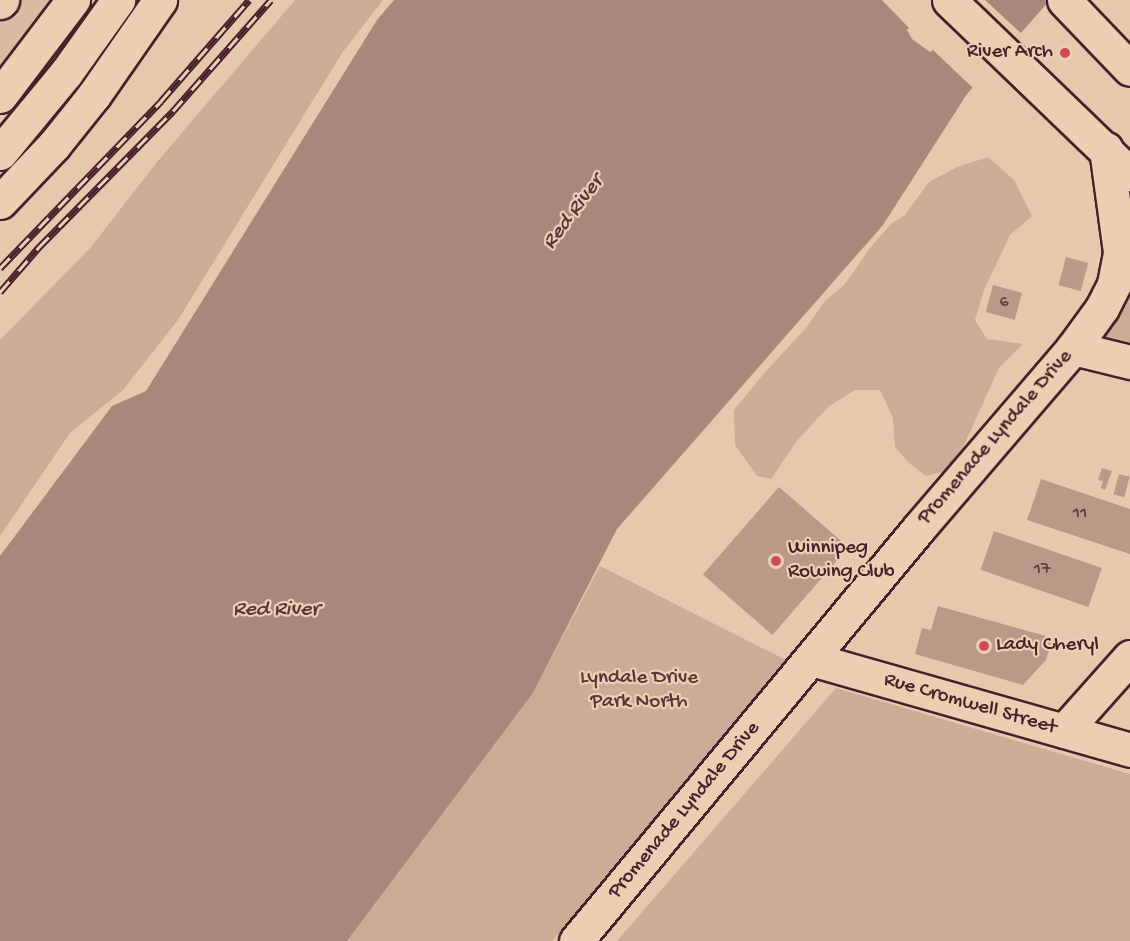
<!DOCTYPE html>
<style>
body{margin:0}
#map{position:relative;width:1130px;height:941px;overflow:hidden;background:#e6c8ad;font-family:"Gochi Hand",sans-serif}
div>[style]{position:absolute}
.built>*{inset:0;background:#d9baa2}
.green>*{inset:0;background:#ccac97}
.water>*{inset:0;background:#aa877b}
.pier>*{inset:0;background:#e6c8ad}
.building>*{inset:0;background:#b98;transform-origin:0 0}
.roads{filter:drop-shadow(2px 0 #4a1f2b) drop-shadow(-2px 0 #4a1f2b) drop-shadow(0 2px #4a1f2b) drop-shadow(0 -2px #4a1f2b)}
.minor>*{height:33px;margin:-16.5px;padding:0 16.5px;transform-origin:16.5px;border-radius:16.5px;background:#eccfb2}
.major>*{height:33px;margin:-16.5px;padding:0 16.5px;transform-origin:16.5px;border-radius:16.5px;background:#eccfb2}
.highway>*{height:33px;margin:-16.5px;padding:0 16.5px;transform-origin:16.5px;border-radius:16.5px;background:#eccfb2}
.rail>*{height:7px;margin-top:-3.5px;transform-origin:0;background:repeating-linear-gradient(90deg,#eccfb2 0 14px,#4a1f2b 0 28px);box-sizing:border-box;border-block:2px solid #4a1f2b}
.dots>*{width:16px;height:16px;translate:-50% -50%;box-sizing:border-box;border:3px solid #eccfb2;border-radius:50%}
span{translate:-50% -50%;white-space:nowrap;text-align:center;line-height:1.15;-webkit-text-stroke:4.5px #eccfb2;paint-order:stroke}
.number-label{font-size:18px;color:#663e42}
.number-label span{-webkit-text-stroke-width:0}
.poi-label{font-size:21px;color:#4a1f2b}
.right{translate:-100% -50%;text-align:right}
.left{translate:0 -50%;text-align:left}
.street-label{font-size:21px;color:#4a1f2b}
.park-label{font-size:21px;color:#5e343b}
.water-label{font-size:22px;color:#5d343b;font-style:italic}
</style>
<div id="map">
<div class="built">
<div style="clip-path:polygon(0 0,73px 0,0 96px)"></div>
</div>
<div class="green">
<div style="clip-path:polygon(295px 0,383px 0,342px 53px,178px 320px,123px 390px,70px 433px,0 536px,0 340px,91px 247px,157px 162px)"></div>
<div style="clip-path:polygon(988px 157px,1014px 180px,1032px 216px,1010px 235px,984px 290px,975px 320px,987px 339px,1023px 344px,999px 368px,965px 443px,947px 471px,926px 476px,909px 463px,895px 447px,893px 418px,880px 390px,855px 390px,828px 407px,796px 442px,771px 479px,757px 476px,735px 445px,734px 410px,760px 378px,806px 328px,825px 301px,845px 284px,870px 248px,891px 224px,905px 215px,929px 182px,957px 167px)"></div>
<div style="clip-path:polygon(1130px 267px,1130px 349px,1096px 339px)"></div>
<div style="clip-path:polygon(600px 566px,786px 660px,552px 941px,347px 941px,533px 693px)"></div>
<div style="clip-path:polygon(836px 688px,1130px 774px,1130px 941px,617px 941px)"></div>
</div>
<div class="water">
<div style="clip-path:polygon(394px 0,1050px 0,967px 94px,883px 225px,617px 529px,533px 693px,347px 941px,0 941px,0 556px,112px 406px,146px 391px,377px 20px)"></div>
</div>
<div class="pier">
<div style="clip-path:polygon(882px 0,985px 0,1023px 35px,975px 90px,933px 50px,930px 52px,912px 39px,907px 30px,909px 28px)"></div>
</div>
<div class="building">
<div style="left:1066px;top:257px;width:23px;height:29px;rotate:15deg"></div>
<div style="left:993px;top:285px;width:30px;height:28px;rotate:15deg"></div>
<div style="clip-path:polygon(1102px 468px,1112px 471px,1105px 490px,1101px 488px,1103px 481px,1098px 480px)"></div>
<div style="left:1119px;top:474px;width:11px;height:21px;rotate:15deg"></div>
<div style="clip-path:polygon(1041px 479px,1130px 509px,1130px 554px,1027px 520px)"></div>
<div style="left:779px;top:487px;width:92px;height:116px;rotate:41deg"></div>
<div style="left:994px;top:531px;width:114px;height:41px;rotate:19deg"></div>
<div style="clip-path:polygon(938px 606px,1053px 638px,1046px 660px,1023px 685px,915px 654px,922px 628px,931px 630px)"></div>
</div>
<div class="roads">
<div class="minor">
<div style="left:0;top:2px;width:3px;rotate:-45deg"></div>
<div style="left:0;top:202px;width:79px;rotate:-46.5deg"></div>
<div style="left:54px;top:145px;width:64px;rotate:-51.3deg"></div>
<div style="left:94px;top:95px;width:116px;rotate:-55.2deg"></div>
<div style="left:1073px;top:348px;width:59px;rotate:13.8deg"></div>
<div style="left:811px;top:659px;width:332px;rotate:15.9deg"></div>
<div style="left:1064px;top:731px;width:99px;rotate:-48.3deg"></div>
<div style="left:576px;top:941px;width:535px;rotate:-50.3deg"></div>
<div style="left:918px;top:529px;width:238px;rotate:-49.4deg"></div>
<div style="left:1073px;top:348px;width:49px;rotate:-54.1deg"></div>
<div style="left:1102px;top:308px;width:27px;rotate:-63deg"></div>
<div style="left:1114px;top:284px;width:33px;rotate:-79deg"></div>
<div style="left:1120px;top:252px;width:104px;rotate:-97.7deg"></div>
</div>
<div class="major">
<div style="left:0;top:96px;width:121px;rotate:-52.8deg"></div>
<div style="left:0;top:153px;width:104px;rotate:-50.5deg"></div>
<div style="left:66px;top:73px;width:90px;rotate:-54.5deg"></div>
</div>
<div class="highway">
<div style="left:949px;top:0;width:251px;rotate:43.9deg"></div>
<div style="left:1064px;top:0;width:95px;rotate:46.3deg"></div>
</div>
</div>
<div class="rail">
<div style="left:0;top:268px;width:232px;rotate:-46deg"></div>
<div style="left:161px;top:101px;width:134px;rotate:-48.9deg"></div>
<div style="left:0;top:292px;width:60px;rotate:-49.1deg"></div>
<div style="left:39px;top:247px;width:191px;rotate:-45.4deg"></div>
<div style="left:173px;top:111px;width:148px;rotate:-48.6deg"></div>
</div>
<div class="dots">
<div style="left:1065px;top:53px;background:#d1495b"></div>
<div style="left:776px;top:561px;background:#d1495b"></div>
<div style="left:984px;top:646px;background:#d1495b"></div>
</div>
<div class="number-label">
<span style="left:1004px;top:303px">6</span>
<span style="left:1080px;top:514px">11</span>
<span style="left:1042px;top:570px">17</span>
</div>
<div class="poi-label">
<span class="right" style="left:1053px;top:53px">River Arch</span>
<span class="left" style="left:788px;top:561px">Winnipeg<br>Rowing Club</span>
<span class="left" style="left:996px;top:646px">Lady Cheryl</span>
</div>
<div class="street-label">
<span style="left:996px;top:438px;rotate:-49deg">Promenade Lyndale Drive</span>
<span style="left:970px;top:705px;rotate:16deg">Rue Cromwell Street</span>
<span style="left:685px;top:811px;rotate:-50deg">Promenade Lyndale Drive</span>
</div>
<div class="park-label">
<span style="left:639px;top:691px">Lyndale Drive<br>Park North</span>
</div>
<div class="water-label">
<span style="left:574px;top:213px;rotate:-53deg">Red River</span>
<span style="left:276px;top:611px">Red River</span>
</div>
</div>
